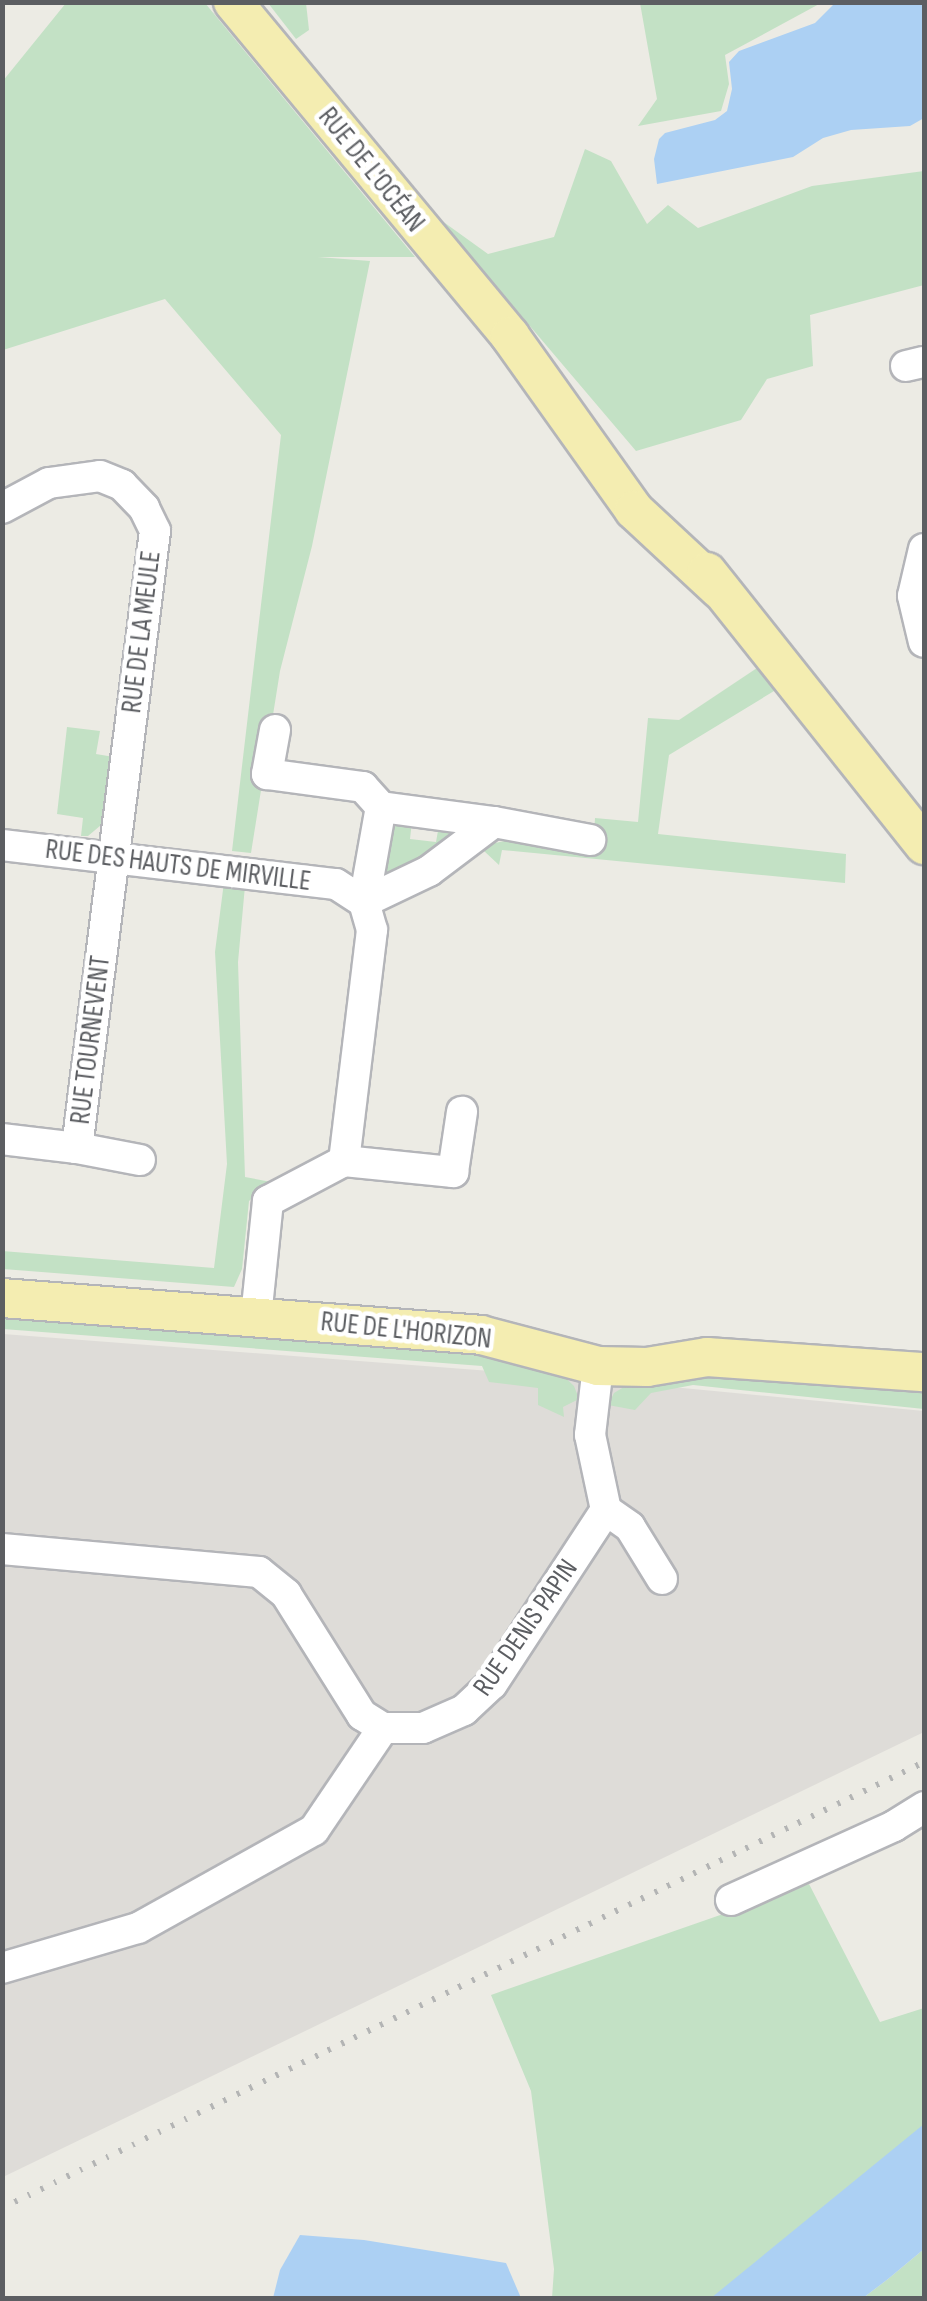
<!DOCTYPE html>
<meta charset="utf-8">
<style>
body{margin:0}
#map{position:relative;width:927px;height:2301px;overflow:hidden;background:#ecebe4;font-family:"Sofia Sans Condensed",sans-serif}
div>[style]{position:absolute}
.industrial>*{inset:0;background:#dedcd8}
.green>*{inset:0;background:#c3e1c5}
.water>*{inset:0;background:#acd0f3}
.roads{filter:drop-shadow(2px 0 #b4b5b9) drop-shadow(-2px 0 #b4b5b9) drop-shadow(0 2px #b4b5b9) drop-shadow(0 -2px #b4b5b9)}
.minor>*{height:30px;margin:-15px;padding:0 15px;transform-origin:15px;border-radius:15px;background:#fff}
.major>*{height:38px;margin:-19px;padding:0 19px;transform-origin:19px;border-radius:19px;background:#f4edb1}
.rail>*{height:6px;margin-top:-3px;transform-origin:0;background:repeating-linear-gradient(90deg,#b3b4b4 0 2.5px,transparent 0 14.5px)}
span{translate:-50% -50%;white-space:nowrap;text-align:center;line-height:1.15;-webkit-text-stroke:9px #fff;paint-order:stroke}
.street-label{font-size:28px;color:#5c5e62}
.frame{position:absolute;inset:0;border:5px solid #5c5e62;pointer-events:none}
</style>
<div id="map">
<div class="industrial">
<div style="clip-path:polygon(3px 1334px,556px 1376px,924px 1411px,924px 1732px,3px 2177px)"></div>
</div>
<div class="green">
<div style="clip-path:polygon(66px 3px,205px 3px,415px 257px,318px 257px,370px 261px,312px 546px,280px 671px,251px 853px,232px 851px,281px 435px,165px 299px,3px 350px,2px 82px)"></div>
<div style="clip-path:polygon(268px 3px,306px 3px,309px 30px,296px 39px)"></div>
<div style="clip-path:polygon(640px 3px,640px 2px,821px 3px,725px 55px,729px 84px,721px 111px,638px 126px,657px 99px)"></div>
<div style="clip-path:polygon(585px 149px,611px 161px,647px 224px,668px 205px,698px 228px,812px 186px,924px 171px,924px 285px,810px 315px,813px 366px,767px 379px,741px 420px,636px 451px,438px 218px,488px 254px,554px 237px)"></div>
<div style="clip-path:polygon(763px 664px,779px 688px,669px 755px,658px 834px,846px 854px,845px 883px,502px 850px,499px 865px,484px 851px,486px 845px,527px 836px,593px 850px,595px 818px,638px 822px,648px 718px,679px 720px)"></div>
<div style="clip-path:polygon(67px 727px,100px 731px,96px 754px,114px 757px,107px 820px,88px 836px,81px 836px,83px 818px,57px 814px)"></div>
<div style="clip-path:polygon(412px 821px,410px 839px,436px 842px,439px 825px,452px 830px,451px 841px,391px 878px,382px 875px,385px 823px)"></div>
<div style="clip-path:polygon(224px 882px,245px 886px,238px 962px,245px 1177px,271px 1182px,249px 1201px,242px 1269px,234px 1287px,3px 1269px,2px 1251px,214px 1268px,227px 1164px,215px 952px)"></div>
<div style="clip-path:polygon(2px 1307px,502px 1351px,556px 1369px,574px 1386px,579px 1399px,563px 1407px,564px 1417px,538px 1405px,538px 1388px,489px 1382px,482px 1366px,3px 1329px)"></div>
<div style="clip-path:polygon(668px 1375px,924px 1380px,924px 1409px,693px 1385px,651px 1393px,635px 1410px,608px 1405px,614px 1393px,637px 1379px)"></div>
<div style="clip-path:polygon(809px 1884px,880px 2022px,924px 2008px,924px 2151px,757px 2298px,552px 2298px,554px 2269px,531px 2091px,491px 1995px)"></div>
<div style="clip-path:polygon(924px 2249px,924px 2298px,863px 2298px,888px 2279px)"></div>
</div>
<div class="water">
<div style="clip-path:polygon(836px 2px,924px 3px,924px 118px,910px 126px,851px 130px,823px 138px,793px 157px,657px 184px,654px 159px,659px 139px,665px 133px,715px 120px,727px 111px,732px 89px,729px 62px,739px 51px,815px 23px)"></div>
<div style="clip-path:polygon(924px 2124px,924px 2249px,888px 2279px,863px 2298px,711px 2298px)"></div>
<div style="clip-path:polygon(300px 2235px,364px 2240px,506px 2263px,521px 2298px,273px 2298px,280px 2270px)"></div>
</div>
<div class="roads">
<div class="minor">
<div style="left:906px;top:366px;width:18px;rotate:-13deg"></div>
<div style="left:2px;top:508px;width:53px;rotate:-28deg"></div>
<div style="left:49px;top:483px;width:51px;rotate:-7.8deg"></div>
<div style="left:100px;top:476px;width:24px;rotate:22deg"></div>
<div style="left:122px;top:485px;width:32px;rotate:46deg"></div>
<div style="left:144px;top:508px;width:25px;rotate:64deg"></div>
<div style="left:155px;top:531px;width:622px;rotate:97.21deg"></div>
<div style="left:77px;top:1148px;width:76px;rotate:-173.2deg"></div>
<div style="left:924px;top:549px;width:48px;rotate:103.2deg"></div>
<div style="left:913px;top:596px;width:47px;rotate:76.6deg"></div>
<div style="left:275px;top:730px;width:45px;rotate:100.3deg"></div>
<div style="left:267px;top:774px;width:97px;rotate:7.7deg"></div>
<div style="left:363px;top:787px;width:27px;rotate:48deg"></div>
<div style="left:494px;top:822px;width:81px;rotate:143deg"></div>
<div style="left:429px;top:871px;width:72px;rotate:154.5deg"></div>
<div style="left:364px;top:902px;width:97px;rotate:-79.9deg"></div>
<div style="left:381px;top:807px;width:114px;rotate:7.6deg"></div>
<div style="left:494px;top:822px;width:98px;rotate:10.6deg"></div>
<div style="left:2px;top:845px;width:336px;rotate:6.7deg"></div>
<div style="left:336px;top:884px;width:33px;rotate:33deg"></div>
<div style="left:364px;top:902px;width:29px;rotate:74deg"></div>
<div style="left:372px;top:930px;width:233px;rotate:96.9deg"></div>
<div style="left:344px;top:1161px;width:86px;rotate:152.2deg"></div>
<div style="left:268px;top:1201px;width:117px;rotate:95.9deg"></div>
<div style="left:77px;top:1148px;width:64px;rotate:10.8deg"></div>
<div style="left:344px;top:1161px;width:110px;rotate:5.8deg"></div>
<div style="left:453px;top:1172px;width:61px;rotate:-81.5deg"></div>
<div style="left:606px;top:1510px;width:29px;rotate:35deg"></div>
<div style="left:630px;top:1527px;width:61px;rotate:58.4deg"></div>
<div style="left:2px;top:1549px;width:258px;rotate:5.1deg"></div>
<div style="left:259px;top:1572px;width:35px;rotate:39deg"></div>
<div style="left:286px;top:1594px;width:143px;rotate:57.9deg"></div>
<div style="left:362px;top:1715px;width:25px;rotate:32deg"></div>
<div style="left:383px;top:1728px;width:40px"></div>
<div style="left:423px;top:1728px;width:45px;rotate:-23.7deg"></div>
<div style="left:464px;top:1710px;width:38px;rotate:-43deg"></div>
<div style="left:492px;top:1684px;width:208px;rotate:-56.8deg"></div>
<div style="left:606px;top:1510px;width:77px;rotate:-102deg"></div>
<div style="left:590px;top:1435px;width:69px;rotate:-83.4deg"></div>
<div style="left:731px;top:1900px;width:179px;rotate:-24.4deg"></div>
<div style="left:894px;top:1826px;width:36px;rotate:-32deg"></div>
<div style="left:2px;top:1968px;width:142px;rotate:-16.4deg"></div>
<div style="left:138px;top:1928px;width:201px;rotate:-29.1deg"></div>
<div style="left:314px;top:1830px;width:123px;rotate:-55.9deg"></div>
</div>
<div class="major">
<div style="left:233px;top:2px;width:434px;rotate:50.3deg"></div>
<div style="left:510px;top:336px;width:214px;rotate:54.5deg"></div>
<div style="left:634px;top:510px;width:117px;rotate:42.9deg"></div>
<div style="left:707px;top:572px;width:349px;rotate:51.5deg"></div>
<div style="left:2px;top:1298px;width:480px;rotate:4.4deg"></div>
<div style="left:481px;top:1335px;width:121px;rotate:14.8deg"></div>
<div style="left:598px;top:1366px;width:49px;rotate:1.2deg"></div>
<div style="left:647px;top:1367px;width:61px;rotate:-9.5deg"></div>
<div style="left:707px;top:1357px;width:218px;rotate:4deg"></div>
</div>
</div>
<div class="rail">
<div style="left:2px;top:2208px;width:1024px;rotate:-25.81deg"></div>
</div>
<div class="street-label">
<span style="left:371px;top:170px;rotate:51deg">RUE DE L'OCÉAN</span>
<span style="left:142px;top:632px;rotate:-83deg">RUE DE LA MEULE</span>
<span style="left:178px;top:866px;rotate:7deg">RUE DES HAUTS DE MIRVILLE</span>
<span style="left:91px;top:1040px;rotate:-83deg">RUE TOURNEVENT</span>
<span style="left:406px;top:1331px;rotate:6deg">RUE DE L'HORIZON</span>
<span style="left:526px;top:1628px;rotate:-55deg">RUE DENIS PAPIN</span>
</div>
<div class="frame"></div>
</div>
